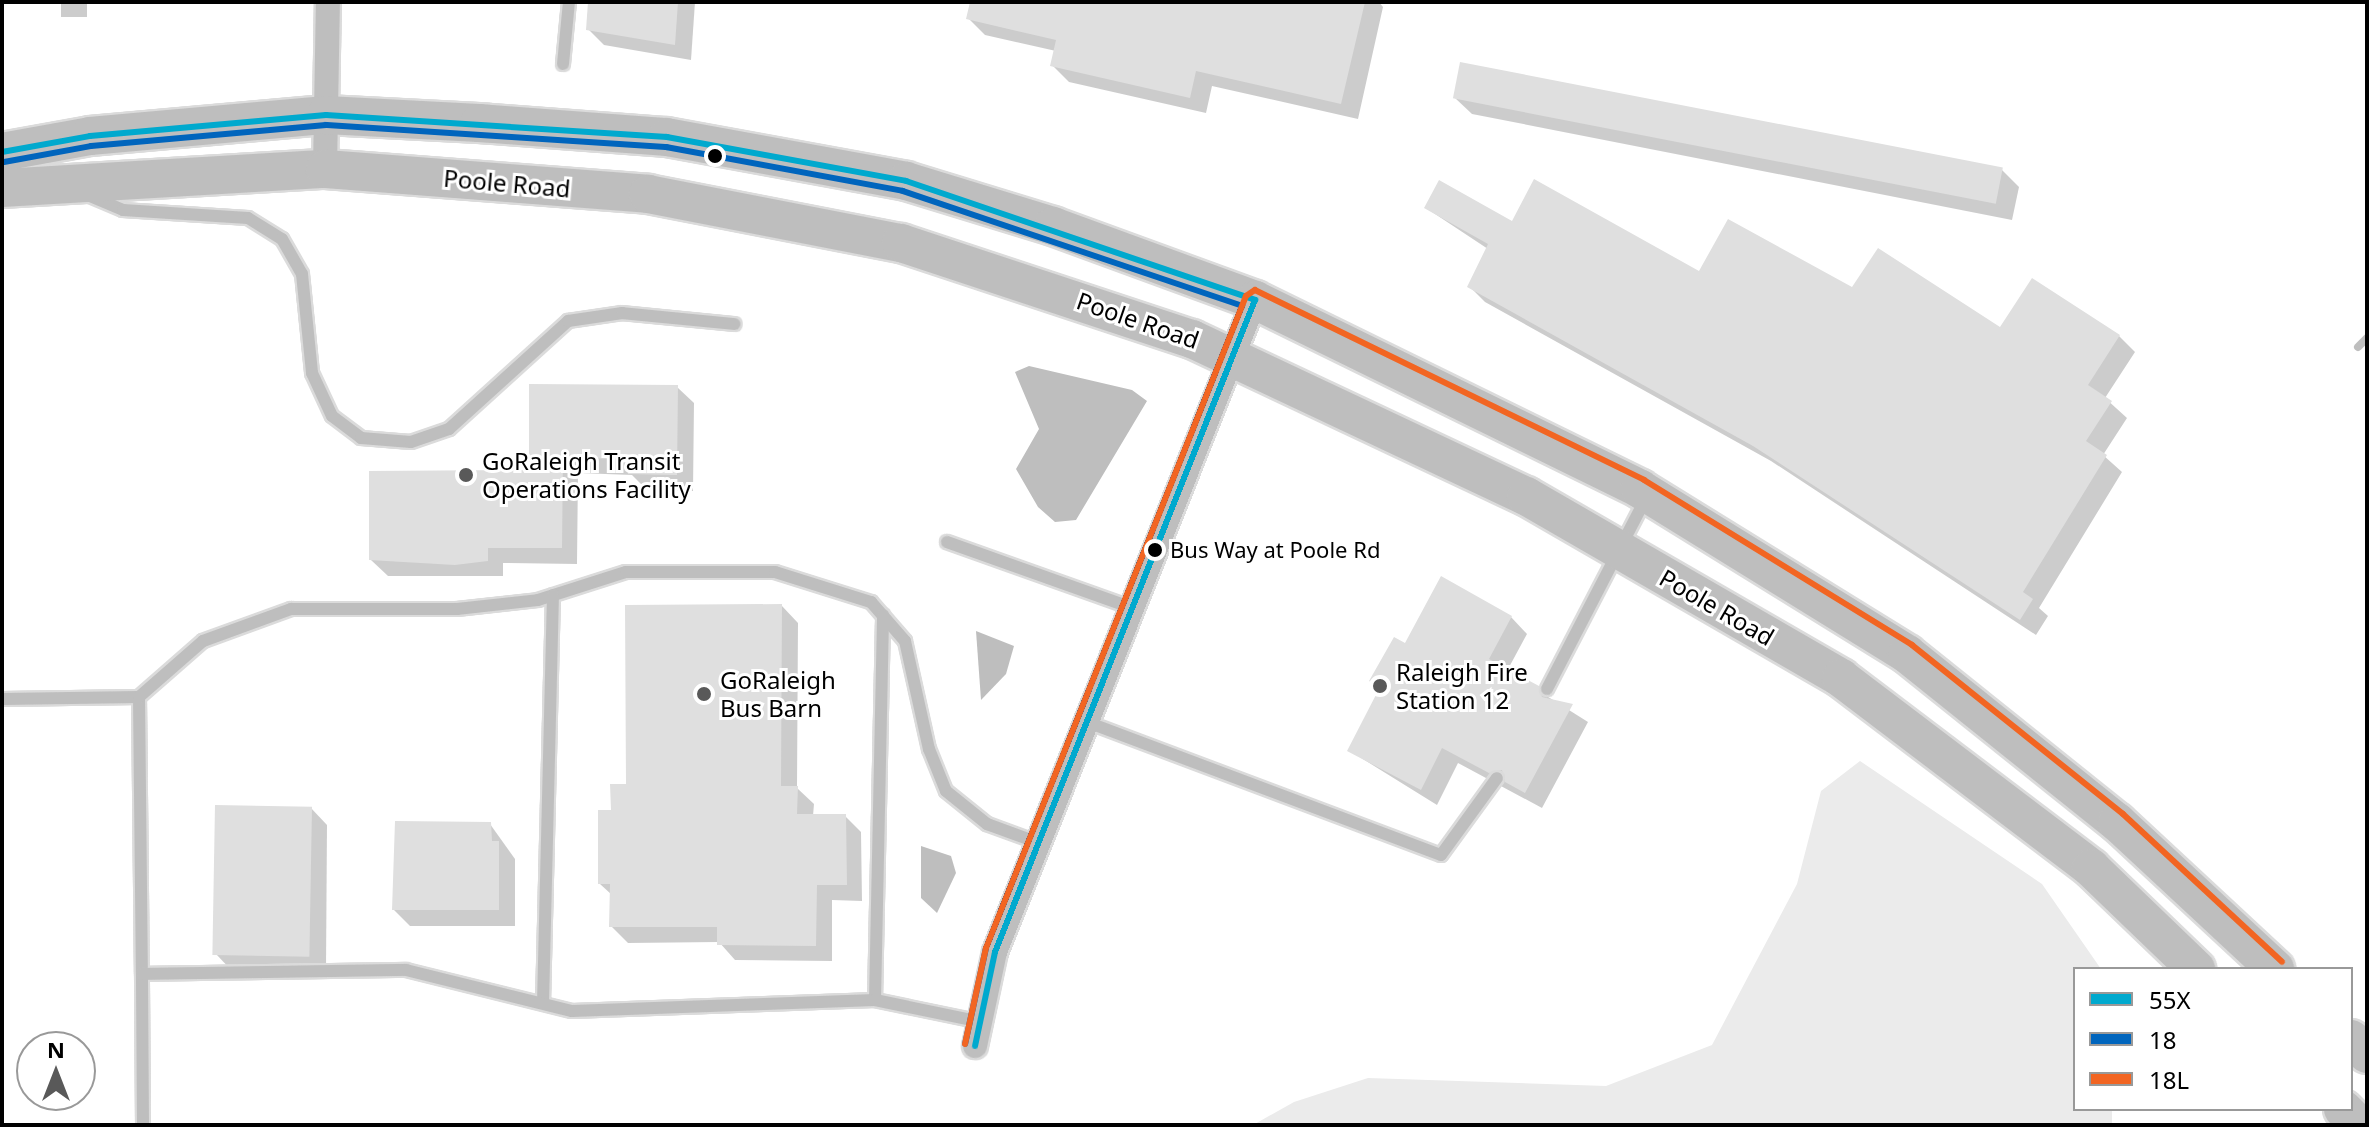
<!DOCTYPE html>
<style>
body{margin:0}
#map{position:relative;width:2369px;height:1127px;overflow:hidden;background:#fff;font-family:"Noto Sans",sans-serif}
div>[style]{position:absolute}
.green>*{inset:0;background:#ebebeb}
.water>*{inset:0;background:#bebebe}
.shadow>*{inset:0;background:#0003;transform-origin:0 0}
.stream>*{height:8px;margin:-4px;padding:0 4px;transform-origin:4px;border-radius:4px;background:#bebebe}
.building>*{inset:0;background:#dfdfdf;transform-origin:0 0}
.roads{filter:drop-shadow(2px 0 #dbdbdb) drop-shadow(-2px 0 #dbdbdb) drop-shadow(0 2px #dbdbdb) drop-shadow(0 -2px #dbdbdb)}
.lane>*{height:12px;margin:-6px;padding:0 6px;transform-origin:6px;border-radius:6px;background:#bebebe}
.street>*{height:24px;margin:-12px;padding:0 12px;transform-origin:12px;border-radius:12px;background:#bebebe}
.primary>*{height:38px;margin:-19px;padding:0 19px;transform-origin:19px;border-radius:19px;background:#bebebe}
.bus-1>*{height:6px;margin:-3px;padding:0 3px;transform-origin:3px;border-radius:3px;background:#00a9ce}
.bus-2>*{height:6px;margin:-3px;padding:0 3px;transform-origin:3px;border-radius:3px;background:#0065bd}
.bus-3>*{height:6px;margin:-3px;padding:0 3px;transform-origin:3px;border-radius:3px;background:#f26522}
.dots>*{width:22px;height:22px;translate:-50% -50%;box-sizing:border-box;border:4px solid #fff;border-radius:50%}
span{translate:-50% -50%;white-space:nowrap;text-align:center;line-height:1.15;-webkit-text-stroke:6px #fff;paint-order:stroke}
.bus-label{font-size:22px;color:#000}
.left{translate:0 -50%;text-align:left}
.street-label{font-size:24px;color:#000}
.poi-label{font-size:24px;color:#000}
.frame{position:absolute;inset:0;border:4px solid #000;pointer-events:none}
.legend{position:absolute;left:2073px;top:967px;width:280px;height:144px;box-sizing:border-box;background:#fff;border:2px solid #999;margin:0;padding:10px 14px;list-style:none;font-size:24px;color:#000}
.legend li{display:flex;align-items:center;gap:16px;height:40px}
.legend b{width:40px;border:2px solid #999}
.north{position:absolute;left:16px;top:1031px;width:80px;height:80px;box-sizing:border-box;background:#fff;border:2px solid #999;border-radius:50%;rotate:0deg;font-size:22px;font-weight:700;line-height:32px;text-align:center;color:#000}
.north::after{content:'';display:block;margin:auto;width:28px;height:36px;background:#595959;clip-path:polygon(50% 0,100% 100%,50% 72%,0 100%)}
</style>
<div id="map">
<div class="green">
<div style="clip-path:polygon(1860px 761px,2042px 884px,2101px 969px,2075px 969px,2075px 1109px,2112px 1109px,2112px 1125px,1253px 1125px,1294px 1102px,1368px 1078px,1606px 1086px,1712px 1045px,1797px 884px,1821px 791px)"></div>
</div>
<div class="water">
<div style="clip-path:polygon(1029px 366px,1132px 390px,1147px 401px,1076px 520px,1055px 522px,1038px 507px,1016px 469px,1039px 429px,1015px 372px)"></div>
<div style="clip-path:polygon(976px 631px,1014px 646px,1006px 674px,981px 700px)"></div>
<div style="clip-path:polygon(921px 846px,951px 856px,956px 873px,937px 913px,921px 898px)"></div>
</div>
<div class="shadow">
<div style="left:61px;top:2px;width:26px;height:15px"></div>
<div style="clip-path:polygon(590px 2px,695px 2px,691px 60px,604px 45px,588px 29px)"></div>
<div style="clip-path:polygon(972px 2px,1379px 2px,1383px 7px,1358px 119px,1212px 86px,1206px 113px,1069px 82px,1052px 65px,1056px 51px,985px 35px,969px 19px)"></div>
<div style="clip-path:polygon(1455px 98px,2002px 170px,2019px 187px,2012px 220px,1472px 114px)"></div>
<div style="clip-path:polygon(1426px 208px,1700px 274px,1852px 290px,2000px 330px,2119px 336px,2135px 352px,2105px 398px,2127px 418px,2103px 455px,2122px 472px,2039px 608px,2048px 616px,2036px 635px,1771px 461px,1485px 302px,1469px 286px,1488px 249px)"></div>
<div style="clip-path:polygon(677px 387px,694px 403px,693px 491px,647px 490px,632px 475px,578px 473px,577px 564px,503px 563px,503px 576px,388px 576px,371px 560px)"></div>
<div style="clip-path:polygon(782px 606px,798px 623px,797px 788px,814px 804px,813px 816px,845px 816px,861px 832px,862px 901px,832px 900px,832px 961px,735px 960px,719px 942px,628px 943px,611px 926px,612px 895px,600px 884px,613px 812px)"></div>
<div style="clip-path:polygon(1511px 617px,1527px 634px,1507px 671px,1588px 722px,1542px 808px,1458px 763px,1437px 805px,1350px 751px,1381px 690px,1372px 681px,1406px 646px)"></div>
<div style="clip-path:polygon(311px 808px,327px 825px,326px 969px,232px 971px,216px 954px)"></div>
<div style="clip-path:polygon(490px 824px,515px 859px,515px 926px,410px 926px,394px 910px)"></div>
</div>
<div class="stream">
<div style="left:2358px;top:347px;width:13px;rotate:-45deg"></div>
</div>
<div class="building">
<div style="clip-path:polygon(588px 2px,678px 2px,675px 45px,586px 30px)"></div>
<div style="clip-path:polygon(970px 2px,1365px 2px,1341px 104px,1196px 71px,1190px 98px,1050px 66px,1056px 40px,966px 19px)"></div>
<div style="left:1460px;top:62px;width:553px;height:37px;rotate:11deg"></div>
<div style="clip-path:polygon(1534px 179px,1699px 271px,1728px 219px,1852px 287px,1878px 248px,2000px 327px,2032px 278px,2120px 335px,2088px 385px,2112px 401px,2086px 441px,2107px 455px,2023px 592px,2033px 599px,2020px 620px,1753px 446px,1467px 287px,1488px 244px,1424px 208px,1439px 180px,1512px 221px)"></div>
<div style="clip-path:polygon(529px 384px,678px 385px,677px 475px,628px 474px,628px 465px,616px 459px,563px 457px,562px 548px,488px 548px,488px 561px,455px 565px,369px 560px,369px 471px,529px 470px)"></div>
<div style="clip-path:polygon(1441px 576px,1512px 616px,1489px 659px,1539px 686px,1542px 697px,1573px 704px,1525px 793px,1505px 782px,1502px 770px,1489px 773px,1442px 748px,1421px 790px,1347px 751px,1380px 687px,1369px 681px,1394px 637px,1405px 643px)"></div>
<div style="clip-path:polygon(782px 604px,781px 786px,798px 786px,797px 814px,846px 814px,847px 885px,817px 885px,816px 946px,717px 945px,717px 927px,609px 927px,610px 884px,598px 884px,598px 810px,611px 810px,610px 784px,626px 784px,625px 605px)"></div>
<div style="left:215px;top:805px;width:97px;height:150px;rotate:1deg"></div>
<div style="clip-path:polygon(395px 821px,491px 822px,492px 841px,499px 841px,499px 910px,392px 910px)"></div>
</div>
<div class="roads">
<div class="lane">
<div style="left:563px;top:64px;width:62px;rotate:-84.5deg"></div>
<div style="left:90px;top:196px;width:36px;rotate:23deg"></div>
<div style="left:123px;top:210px;width:125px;rotate:3.7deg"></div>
<div style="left:248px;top:218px;width:40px;rotate:32deg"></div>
<div style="left:282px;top:239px;width:40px;rotate:60.3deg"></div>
<div style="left:302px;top:274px;width:100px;rotate:84.2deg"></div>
<div style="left:312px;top:373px;width:47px;rotate:65.1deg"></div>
<div style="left:332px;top:416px;width:36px;rotate:37deg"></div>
<div style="left:361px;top:438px;width:50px;rotate:4.6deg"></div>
<div style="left:411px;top:442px;width:40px;rotate:-18.9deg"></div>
<div style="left:449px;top:429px;width:161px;rotate:-42.2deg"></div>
<div style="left:568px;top:321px;width:55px;rotate:-8.4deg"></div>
<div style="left:622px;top:313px;width:113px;rotate:5.6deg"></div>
<div style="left:947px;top:542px;width:196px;rotate:19.6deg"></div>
<div style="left:1547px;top:689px;width:217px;rotate:-62.6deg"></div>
<div style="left:139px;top:697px;width:277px;rotate:89.4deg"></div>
<div style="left:2px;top:699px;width:137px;rotate:-0.8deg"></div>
<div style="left:139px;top:697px;width:85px;rotate:-41.2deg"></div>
<div style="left:203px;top:641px;width:94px;rotate:-20deg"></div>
<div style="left:291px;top:609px;width:166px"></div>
<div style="left:457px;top:609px;width:81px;rotate:-6.3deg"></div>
<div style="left:538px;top:600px;width:92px;rotate:-17.7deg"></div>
<div style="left:626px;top:572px;width:149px"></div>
<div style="left:775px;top:572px;width:101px;rotate:17.4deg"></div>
<div style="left:871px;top:602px;width:52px;rotate:48.9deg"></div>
<div style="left:905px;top:641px;width:111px;rotate:77.5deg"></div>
<div style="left:929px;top:749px;width:45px;rotate:68deg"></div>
<div style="left:946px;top:791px;width:53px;rotate:38.8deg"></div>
<div style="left:987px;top:824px;width:55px;rotate:20.1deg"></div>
<div style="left:1087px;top:722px;width:378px;rotate:20.6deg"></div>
<div style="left:1441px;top:855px;width:95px;rotate:-54deg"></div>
<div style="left:875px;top:1000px;width:385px;rotate:-88.8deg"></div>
<div style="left:543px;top:1003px;width:408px;rotate:-88.6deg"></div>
<div style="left:143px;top:1125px;width:151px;rotate:-90.4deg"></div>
<div style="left:142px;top:974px;width:264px;rotate:-0.9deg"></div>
<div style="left:406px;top:970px;width:171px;rotate:13.9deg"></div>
<div style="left:572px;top:1011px;width:303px;rotate:-2.1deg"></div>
<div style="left:875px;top:1000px;width:108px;rotate:11.7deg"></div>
</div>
<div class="street">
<div style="left:325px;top:169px;width:167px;rotate:-89deg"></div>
<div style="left:975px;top:1046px;width:96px;rotate:-78deg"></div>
<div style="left:995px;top:952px;width:702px;rotate:-68.26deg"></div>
</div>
<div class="primary">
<div style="left:2px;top:152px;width:89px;rotate:-10.3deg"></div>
<div style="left:90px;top:136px;width:237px;rotate:-5.1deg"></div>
<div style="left:326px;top:115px;width:153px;rotate:3deg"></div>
<div style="left:479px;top:123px;width:189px;rotate:4.3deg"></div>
<div style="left:667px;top:137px;width:243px;rotate:10.4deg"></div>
<div style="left:906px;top:181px;width:154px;rotate:17deg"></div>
<div style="left:1053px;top:226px;width:215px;rotate:20.1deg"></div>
<div style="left:1255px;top:300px;width:429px;rotate:26.1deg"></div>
<div style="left:1640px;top:489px;width:314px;rotate:31.7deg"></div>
<div style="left:1907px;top:654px;width:269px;rotate:38.7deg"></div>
<div style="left:2117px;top:822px;width:216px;rotate:42.9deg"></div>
<div style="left:2px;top:188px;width:324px;rotate:-3.4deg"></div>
<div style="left:325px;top:169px;width:324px;rotate:4.4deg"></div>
<div style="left:648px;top:194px;width:258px;rotate:11deg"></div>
<div style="left:901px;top:243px;width:306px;rotate:18.3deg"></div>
<div style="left:1192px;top:339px;width:369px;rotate:25.2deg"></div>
<div style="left:1526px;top:496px;width:364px;rotate:30deg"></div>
<div style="left:1841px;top:678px;width:314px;rotate:37.2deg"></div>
<div style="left:2091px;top:868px;width:146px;rotate:43.9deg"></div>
<div style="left:2351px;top:1039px;width:22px;rotate:43deg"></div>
<div style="left:2343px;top:1109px;width:23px;rotate:45deg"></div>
</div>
</div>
<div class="bus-1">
<div style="left:2px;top:152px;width:89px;rotate:-10.3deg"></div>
<div style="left:90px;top:136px;width:237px;rotate:-5.1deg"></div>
<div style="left:326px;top:115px;width:342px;rotate:3.7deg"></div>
<div style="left:667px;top:137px;width:243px;rotate:10.4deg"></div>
<div style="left:906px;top:181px;width:369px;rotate:18.8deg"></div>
<div style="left:1255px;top:300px;width:702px;rotate:111.74deg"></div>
<div style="left:995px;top:952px;width:96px;rotate:102deg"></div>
</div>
<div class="bus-2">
<div style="left:4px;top:162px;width:88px;rotate:-10.4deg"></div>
<div style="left:91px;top:146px;width:236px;rotate:-5.1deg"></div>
<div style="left:326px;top:125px;width:341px;rotate:3.7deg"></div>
<div style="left:666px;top:147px;width:241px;rotate:10.5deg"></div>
<div style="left:903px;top:191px;width:358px;rotate:18.7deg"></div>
<div style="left:1242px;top:306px;width:691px;rotate:111.74deg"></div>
<div style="left:986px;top:948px;width:98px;rotate:102.3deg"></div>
</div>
<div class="bus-3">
<div style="left:965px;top:1044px;width:98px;rotate:-77.7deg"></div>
<div style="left:986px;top:948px;width:702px;rotate:-68.26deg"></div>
<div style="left:1246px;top:296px;width:11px;rotate:-34deg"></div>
<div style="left:1255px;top:290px;width:433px;rotate:26deg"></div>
<div style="left:1644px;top:480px;width:315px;rotate:31.6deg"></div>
<div style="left:1912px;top:645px;width:270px;rotate:38.7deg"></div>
<div style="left:2123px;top:814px;width:217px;rotate:42.9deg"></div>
</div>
<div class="dots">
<div style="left:715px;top:156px;background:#000"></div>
<div style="left:466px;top:475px;background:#595959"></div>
<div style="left:1155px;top:550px;background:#000"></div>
<div style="left:1380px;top:686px;background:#595959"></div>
<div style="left:704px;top:694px;background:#595959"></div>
</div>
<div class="bus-label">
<span class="left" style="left:1170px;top:550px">Bus Way at Poole Rd</span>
</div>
<div class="street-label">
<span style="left:507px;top:183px;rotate:5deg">Poole Road</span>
<span style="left:1138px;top:320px;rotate:19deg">Poole Road</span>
<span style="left:1717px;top:607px;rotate:30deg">Poole Road</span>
</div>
<div class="poi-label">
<span class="left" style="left:482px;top:475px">GoRaleigh Transit<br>Operations Facility</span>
<span class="left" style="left:1396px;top:686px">Raleigh Fire<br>Station 12</span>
<span class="left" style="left:720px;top:694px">GoRaleigh<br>Bus Barn</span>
</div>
<div class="frame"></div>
<ul class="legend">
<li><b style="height:10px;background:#00a9ce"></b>55X</li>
<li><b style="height:10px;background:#0065bd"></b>18</li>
<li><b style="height:10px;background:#f26522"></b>18L</li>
</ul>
<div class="north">N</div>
</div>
